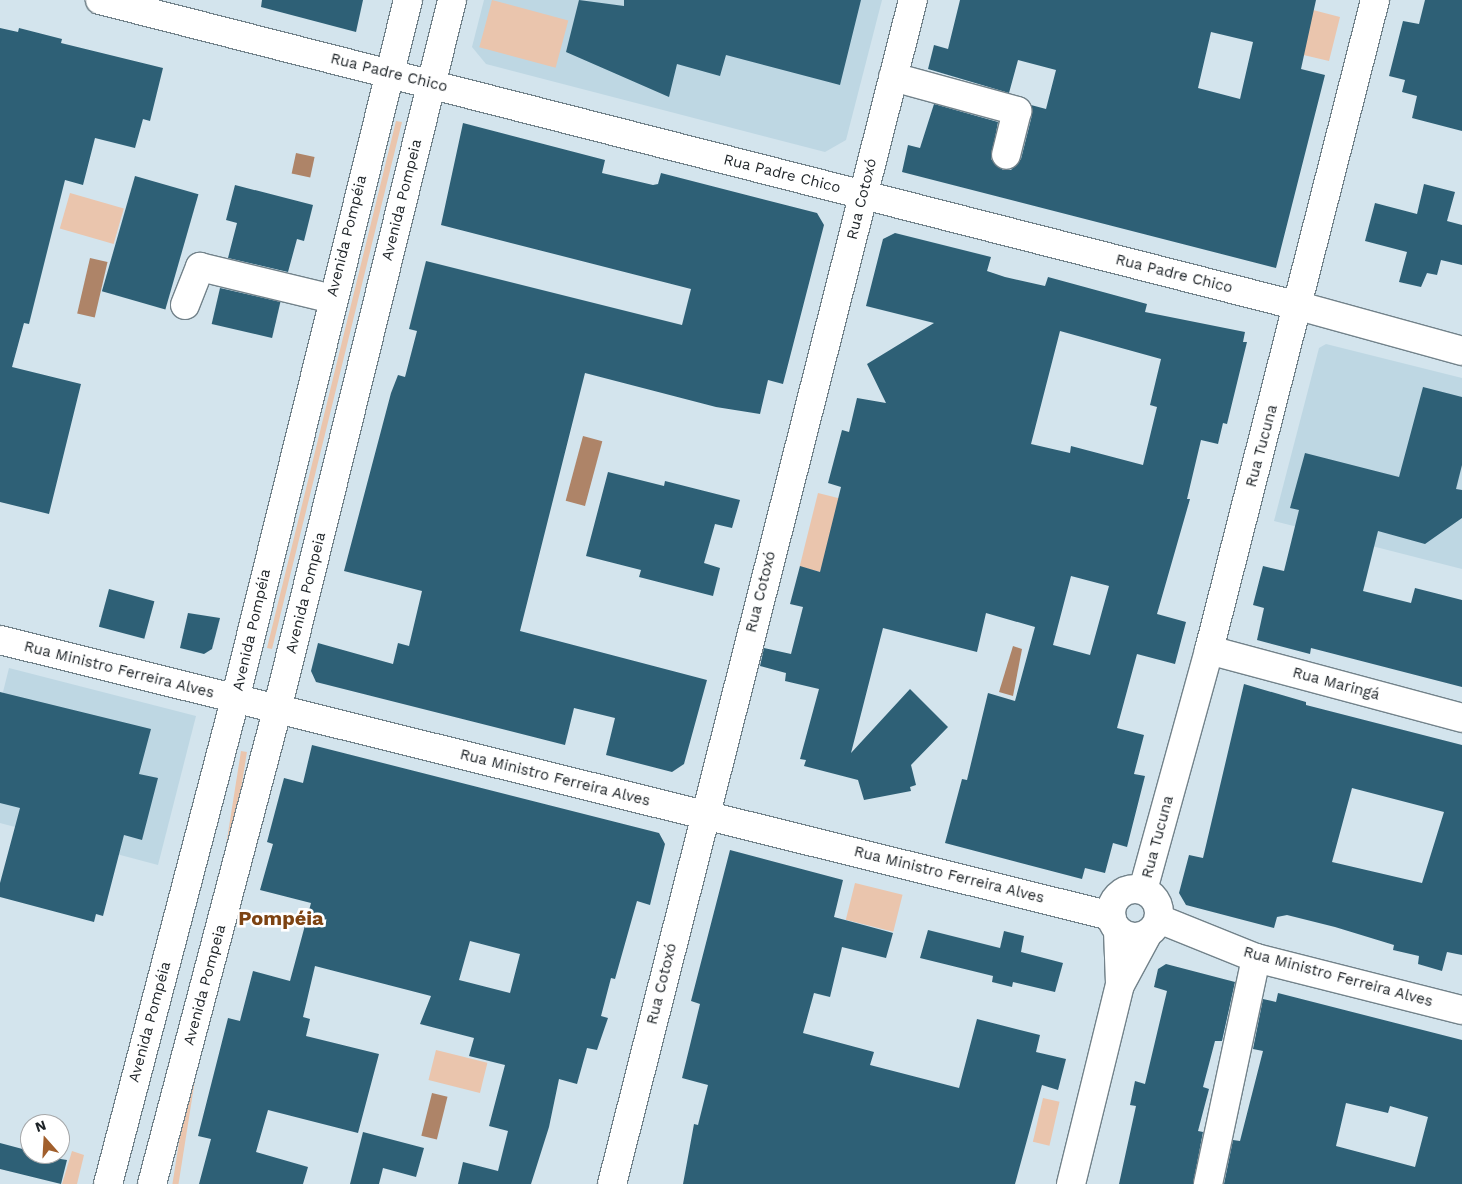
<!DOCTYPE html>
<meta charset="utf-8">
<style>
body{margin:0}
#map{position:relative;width:1462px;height:1184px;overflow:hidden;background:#d3e4ed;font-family:"Work Sans",sans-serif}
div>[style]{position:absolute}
.built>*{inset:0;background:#bed7e3}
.green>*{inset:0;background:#eac5ad;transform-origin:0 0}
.water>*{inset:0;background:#ae8468;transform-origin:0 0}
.building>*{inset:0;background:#2e6076;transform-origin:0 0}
.roads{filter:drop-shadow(1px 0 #72828a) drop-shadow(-1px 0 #72828a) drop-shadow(0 1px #72828a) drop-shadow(0 -1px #72828a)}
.minor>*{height:28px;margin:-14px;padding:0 14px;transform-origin:14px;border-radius:14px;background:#fff}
.tertiary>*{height:28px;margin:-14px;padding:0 14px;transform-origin:14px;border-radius:14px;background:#fff}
.tertiary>.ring{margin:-14px;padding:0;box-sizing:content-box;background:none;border:28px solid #fff;border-radius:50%}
.secondary>*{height:28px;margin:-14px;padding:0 14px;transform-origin:14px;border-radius:14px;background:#fff}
span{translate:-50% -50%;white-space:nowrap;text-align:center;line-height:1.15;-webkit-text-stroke:5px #fff;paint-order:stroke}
.street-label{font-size:15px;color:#1d2327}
.district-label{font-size:20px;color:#7d4312;font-weight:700}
.north{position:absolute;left:20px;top:1114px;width:50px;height:50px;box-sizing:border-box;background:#fff;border:1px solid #a5a7a9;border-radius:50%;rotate:341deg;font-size:14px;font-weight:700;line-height:20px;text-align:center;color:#1d2327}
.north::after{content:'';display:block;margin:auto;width:18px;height:22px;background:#a15f2c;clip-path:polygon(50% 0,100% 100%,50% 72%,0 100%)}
</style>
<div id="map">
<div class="built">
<div style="clip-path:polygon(484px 0,882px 0,846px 140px,825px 152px,486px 64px,472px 47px)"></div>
<div style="clip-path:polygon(1326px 344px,1462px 378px,1462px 569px,1274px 521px,1319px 348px)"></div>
<div style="clip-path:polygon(9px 668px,196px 716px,158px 865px,0 823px,0 704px)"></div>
</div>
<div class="green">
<div style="left:492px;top:0;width:79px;height:49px;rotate:15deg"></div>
<div style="clip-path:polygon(1313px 10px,1340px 17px,1329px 61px,1295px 53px)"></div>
<div style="clip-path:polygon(396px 121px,402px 122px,272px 649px,267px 648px)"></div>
<div style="left:70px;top:193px;width:56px;height:37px;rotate:16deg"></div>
<div style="left:818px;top:493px;width:36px;height:76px;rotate:14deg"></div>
<div style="left:241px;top:751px;width:6px;height:448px;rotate:9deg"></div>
<div style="left:855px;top:883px;width:49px;height:38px;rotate:14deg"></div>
<div style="left:436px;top:1050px;width:53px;height:31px;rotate:14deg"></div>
<div style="left:1043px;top:1098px;width:17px;height:45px;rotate:13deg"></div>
<div style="clip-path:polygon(72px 1151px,84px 1155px,77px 1184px,62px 1184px)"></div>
</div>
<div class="water">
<div style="left:296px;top:153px;width:19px;height:21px;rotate:12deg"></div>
<div style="left:90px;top:258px;width:18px;height:57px;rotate:13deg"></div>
<div style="left:583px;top:436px;width:20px;height:67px;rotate:15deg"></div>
<div style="clip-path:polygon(1013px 646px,1022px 649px,1013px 696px,999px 692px)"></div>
<div style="left:432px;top:1093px;width:16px;height:44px;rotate:14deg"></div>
</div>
<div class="building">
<div style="clip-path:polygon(262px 0,363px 0,356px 32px,261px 7px)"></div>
<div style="clip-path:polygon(579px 0,624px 6px,624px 0,861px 0,840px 85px,726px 55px,720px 76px,677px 64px,669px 97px,566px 52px)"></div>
<div style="clip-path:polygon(evenodd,960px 0,1316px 0,1301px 69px,1325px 75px,1276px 268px,902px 172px,908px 145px,920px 148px,934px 104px,998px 122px,991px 159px,1003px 170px,1011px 170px,1021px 159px,1032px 115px,1031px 105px,1046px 109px,1056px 70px,1018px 60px,1009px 93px,928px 69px,934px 45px,948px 49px,960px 0,1211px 32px,1253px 42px,1240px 99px,1198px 88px,1211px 32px)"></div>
<div style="clip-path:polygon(1425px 0,1462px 0,1462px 131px,1412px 118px,1417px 96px,1402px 92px,1405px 80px,1389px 76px,1403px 21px,1419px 24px)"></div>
<div style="clip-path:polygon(0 28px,18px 32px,19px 28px,62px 39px,61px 43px,163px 68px,150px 121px,143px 119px,135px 148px,95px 138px,83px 185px,65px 180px,29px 324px,24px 323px,12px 367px,81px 384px,49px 514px,0 502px)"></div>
<div style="clip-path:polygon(463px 123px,605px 160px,602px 173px,653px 185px,658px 184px,661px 173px,817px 213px,824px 225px,783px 384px,768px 380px,760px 414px,716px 407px,585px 373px,520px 631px,707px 680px,684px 764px,672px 772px,606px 755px,615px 718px,574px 708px,565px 745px,316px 682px,311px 671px,318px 643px,393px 664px,398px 643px,409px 646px,422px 591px,344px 571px,391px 393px,398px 375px,405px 377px,417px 331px,409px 329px,426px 261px,682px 325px,691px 289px,441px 225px)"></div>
<div style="left:135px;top:176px;width:66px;height:120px;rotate:16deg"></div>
<div style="clip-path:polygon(1424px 184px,1455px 192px,1447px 221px,1462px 225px,1462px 265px,1441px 260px,1437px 275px,1427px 273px,1421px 287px,1399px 282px,1407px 252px,1365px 241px,1375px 203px,1417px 214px)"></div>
<div style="clip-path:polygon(235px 185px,313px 205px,304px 241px,297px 239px,288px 272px,228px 258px,237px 223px,226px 220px)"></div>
<div style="clip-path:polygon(evenodd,895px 233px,991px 257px,987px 271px,1005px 277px,1045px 286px,1048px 277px,1147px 304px,1145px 312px,1245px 332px,1243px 342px,1247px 342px,1227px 424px,1223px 423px,1218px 444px,1201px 440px,1187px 499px,1190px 499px,1157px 614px,1186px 622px,1175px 664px,1137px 654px,1117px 728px,1144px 735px,1134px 774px,1145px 776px,1127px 847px,1113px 843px,1105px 873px,1085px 868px,1082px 879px,945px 843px,962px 779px,967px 780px,988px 693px,1015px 701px,1035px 627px,986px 613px,977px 652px,883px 628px,851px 753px,910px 689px,948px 727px,911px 765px,916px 785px,910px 787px,911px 791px,864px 800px,858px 780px,804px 766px,806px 760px,800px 759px,819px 689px,785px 681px,786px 673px,760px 666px,764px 648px,791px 654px,803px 607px,790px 604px,800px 566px,820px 572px,841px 487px,828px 483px,842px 430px,849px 432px,857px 398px,886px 403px,867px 364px,934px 323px,866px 306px,883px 239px,895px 233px,1060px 331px,1161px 359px,1150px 405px,1157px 407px,1143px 465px,1071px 446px,1070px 453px,1031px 444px,1060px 331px,895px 233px,1071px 576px,1109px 586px,1090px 655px,1053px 645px,1071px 576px)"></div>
<div style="left:220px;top:288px;width:62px;height:37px;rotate:13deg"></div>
<div style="clip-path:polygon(1423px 387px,1462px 397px,1462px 465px,1456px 489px,1462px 490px,1462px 518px,1425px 544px,1378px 531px,1363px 591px,1411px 603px,1415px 588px,1462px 600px,1462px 687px,1311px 648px,1310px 654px,1257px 640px,1264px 608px,1253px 605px,1263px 566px,1284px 571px,1299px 510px,1290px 508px,1305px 453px,1399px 477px)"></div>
<div style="clip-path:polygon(608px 472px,664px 486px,665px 481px,740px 500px,732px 528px,715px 524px,704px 563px,720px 568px,713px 596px,639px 577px,641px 570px,586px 556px)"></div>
<div style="left:109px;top:589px;width:47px;height:39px;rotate:15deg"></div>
<div style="clip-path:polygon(188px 613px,220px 618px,212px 649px,204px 654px,180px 648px)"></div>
<div style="clip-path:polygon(evenodd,1244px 684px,1306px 702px,1306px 705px,1462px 745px,1462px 955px,1447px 952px,1442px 971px,1418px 964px,1419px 956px,1393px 950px,1394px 945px,1335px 927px,1287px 915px,1277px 917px,1274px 928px,1186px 905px,1179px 893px,1189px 855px,1203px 858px,1244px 684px,1352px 788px,1444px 812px,1422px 883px,1332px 862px,1352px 788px)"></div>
<div style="clip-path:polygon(0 692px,151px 729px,139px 774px,158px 778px,142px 840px,124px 835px,103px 916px,96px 914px,94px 922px,0 897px,0 883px,20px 808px,0 803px)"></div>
<div style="clip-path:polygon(evenodd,312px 745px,659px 833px,665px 844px,650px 905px,637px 901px,615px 979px,611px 978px,601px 1016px,608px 1018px,597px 1050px,587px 1048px,577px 1084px,559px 1079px,549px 1127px,531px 1184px,458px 1184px,463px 1162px,498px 1171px,508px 1131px,489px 1126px,505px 1065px,469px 1056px,474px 1038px,420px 1024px,431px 996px,315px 966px,303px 1017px,310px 1019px,306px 1036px,379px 1054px,358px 1133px,268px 1110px,256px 1152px,308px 1167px,303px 1184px,199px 1184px,211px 1139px,198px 1136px,228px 1018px,240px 1021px,253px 971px,290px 981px,311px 903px,260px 890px,273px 844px,267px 842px,284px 778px,303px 783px,312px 745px,470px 941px,520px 954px,510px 993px,459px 980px,470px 941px)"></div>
<div style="clip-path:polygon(730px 850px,843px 880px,834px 917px,893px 933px,886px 958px,842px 947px,830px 997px,814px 993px,803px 1033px,874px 1052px,870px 1065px,959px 1088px,977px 1019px,1040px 1035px,1036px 1052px,1066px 1059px,1058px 1090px,1042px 1085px,1015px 1184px,683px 1184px,694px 1124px,698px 1125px,708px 1085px,682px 1078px,700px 1004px,691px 1001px)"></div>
<div style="clip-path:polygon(928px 930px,1000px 948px,1004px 931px,1024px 936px,1021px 952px,1063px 963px,1055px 992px,1013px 982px,1012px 987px,992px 982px,993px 976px,920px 958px)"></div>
<div style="clip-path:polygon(1166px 964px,1235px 982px,1222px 1041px,1215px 1041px,1203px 1087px,1209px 1089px,1198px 1131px,1203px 1132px,1193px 1184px,1119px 1184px,1136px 1106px,1130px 1105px,1135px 1081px,1145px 1084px,1167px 991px,1154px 987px,1158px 969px)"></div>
<div style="clip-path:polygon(evenodd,1278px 993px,1462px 1040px,1462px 1184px,1224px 1184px,1233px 1140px,1240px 1141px,1263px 1051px,1253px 1049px,1263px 999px,1276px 1002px,1278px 993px,1346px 1103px,1388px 1113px,1390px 1106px,1428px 1117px,1415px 1167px,1336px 1146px,1346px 1103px)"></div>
<div style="clip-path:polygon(363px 1132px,424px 1148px,416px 1177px,383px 1168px,379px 1184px,350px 1184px)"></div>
<div style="clip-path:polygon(0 1143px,30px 1151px,30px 1154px,67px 1160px,61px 1184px,0 1169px)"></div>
</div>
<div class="roads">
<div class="minor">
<div style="left:893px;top:77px;width:129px;rotate:15.3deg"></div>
<div style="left:1017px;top:111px;width:45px;rotate:104deg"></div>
<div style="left:185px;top:305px;width:41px;rotate:-68.5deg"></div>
<div style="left:200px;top:267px;width:136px;rotate:13.6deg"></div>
<div style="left:1209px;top:650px;width:262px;rotate:15deg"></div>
<div style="left:1143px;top:890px;width:249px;rotate:-74.6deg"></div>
<div style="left:1209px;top:650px;width:671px;rotate:-75.67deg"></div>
<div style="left:1118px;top:931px;width:52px;rotate:87.8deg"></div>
<div style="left:1071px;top:1184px;width:205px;rotate:-76.2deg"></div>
<div style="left:1120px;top:985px;width:57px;rotate:-61.6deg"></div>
<div style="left:1208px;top:1184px;width:231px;rotate:-78deg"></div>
</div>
<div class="tertiary">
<div style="left:100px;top:0;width:1237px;rotate:14.32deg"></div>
<div style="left:1299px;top:306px;width:169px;rotate:15.4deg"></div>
<div style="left:0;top:640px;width:1145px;rotate:13.95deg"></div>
<div class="ring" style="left:1111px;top:889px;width:20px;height:20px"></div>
<div style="left:1159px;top:919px;width:105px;rotate:21.9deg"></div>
<div style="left:1256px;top:958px;width:212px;rotate:14.2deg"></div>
<div style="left:612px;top:1184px;width:1222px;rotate:-75.74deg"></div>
</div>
<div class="secondary">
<div style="left:108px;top:1184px;width:500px;rotate:-75.3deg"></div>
<div style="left:235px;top:700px;width:721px;rotate:-76.12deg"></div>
<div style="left:152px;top:1184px;width:490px;rotate:-75.2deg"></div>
<div style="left:277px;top:710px;width:731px;rotate:-76.15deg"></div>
</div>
</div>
<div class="street-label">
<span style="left:389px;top:73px;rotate:14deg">Rua Padre Chico</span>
<span style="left:782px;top:174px;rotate:14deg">Rua Padre Chico</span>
<span style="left:862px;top:199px;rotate:-76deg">Rua Cotoxó</span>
<span style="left:402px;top:200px;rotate:-76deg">Avenida Pompeia</span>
<span style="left:347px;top:236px;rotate:-76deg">Avenida Pompéia</span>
<span style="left:1174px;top:274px;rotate:14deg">Rua Padre Chico</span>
<span style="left:1262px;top:446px;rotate:-75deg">Rua Tucuna</span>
<span style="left:761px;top:592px;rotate:-76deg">Rua Cotoxó</span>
<span style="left:306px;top:593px;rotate:-76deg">Avenida Pompeia</span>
<span style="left:252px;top:630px;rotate:-77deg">Avenida Pompéia</span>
<span style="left:119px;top:670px;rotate:14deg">Rua Ministro Ferreira Alves</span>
<span style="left:1336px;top:684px;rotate:15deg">Rua Maringá</span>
<span style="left:555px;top:778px;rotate:14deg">Rua Ministro Ferreira Alves</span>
<span style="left:1158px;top:837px;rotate:-75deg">Rua Tucuna</span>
<span style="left:949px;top:875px;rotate:14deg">Rua Ministro Ferreira Alves</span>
<span style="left:1338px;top:977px;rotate:15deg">Rua Ministro Ferreira Alves</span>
<span style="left:662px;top:984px;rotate:-76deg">Rua Cotoxó</span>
<span style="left:205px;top:985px;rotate:-75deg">Avenida Pompeia</span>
<span style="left:150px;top:1022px;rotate:-75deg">Avenida Pompéia</span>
</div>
<div class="district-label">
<span style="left:281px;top:918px">Pompéia</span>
</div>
<div class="north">N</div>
</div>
